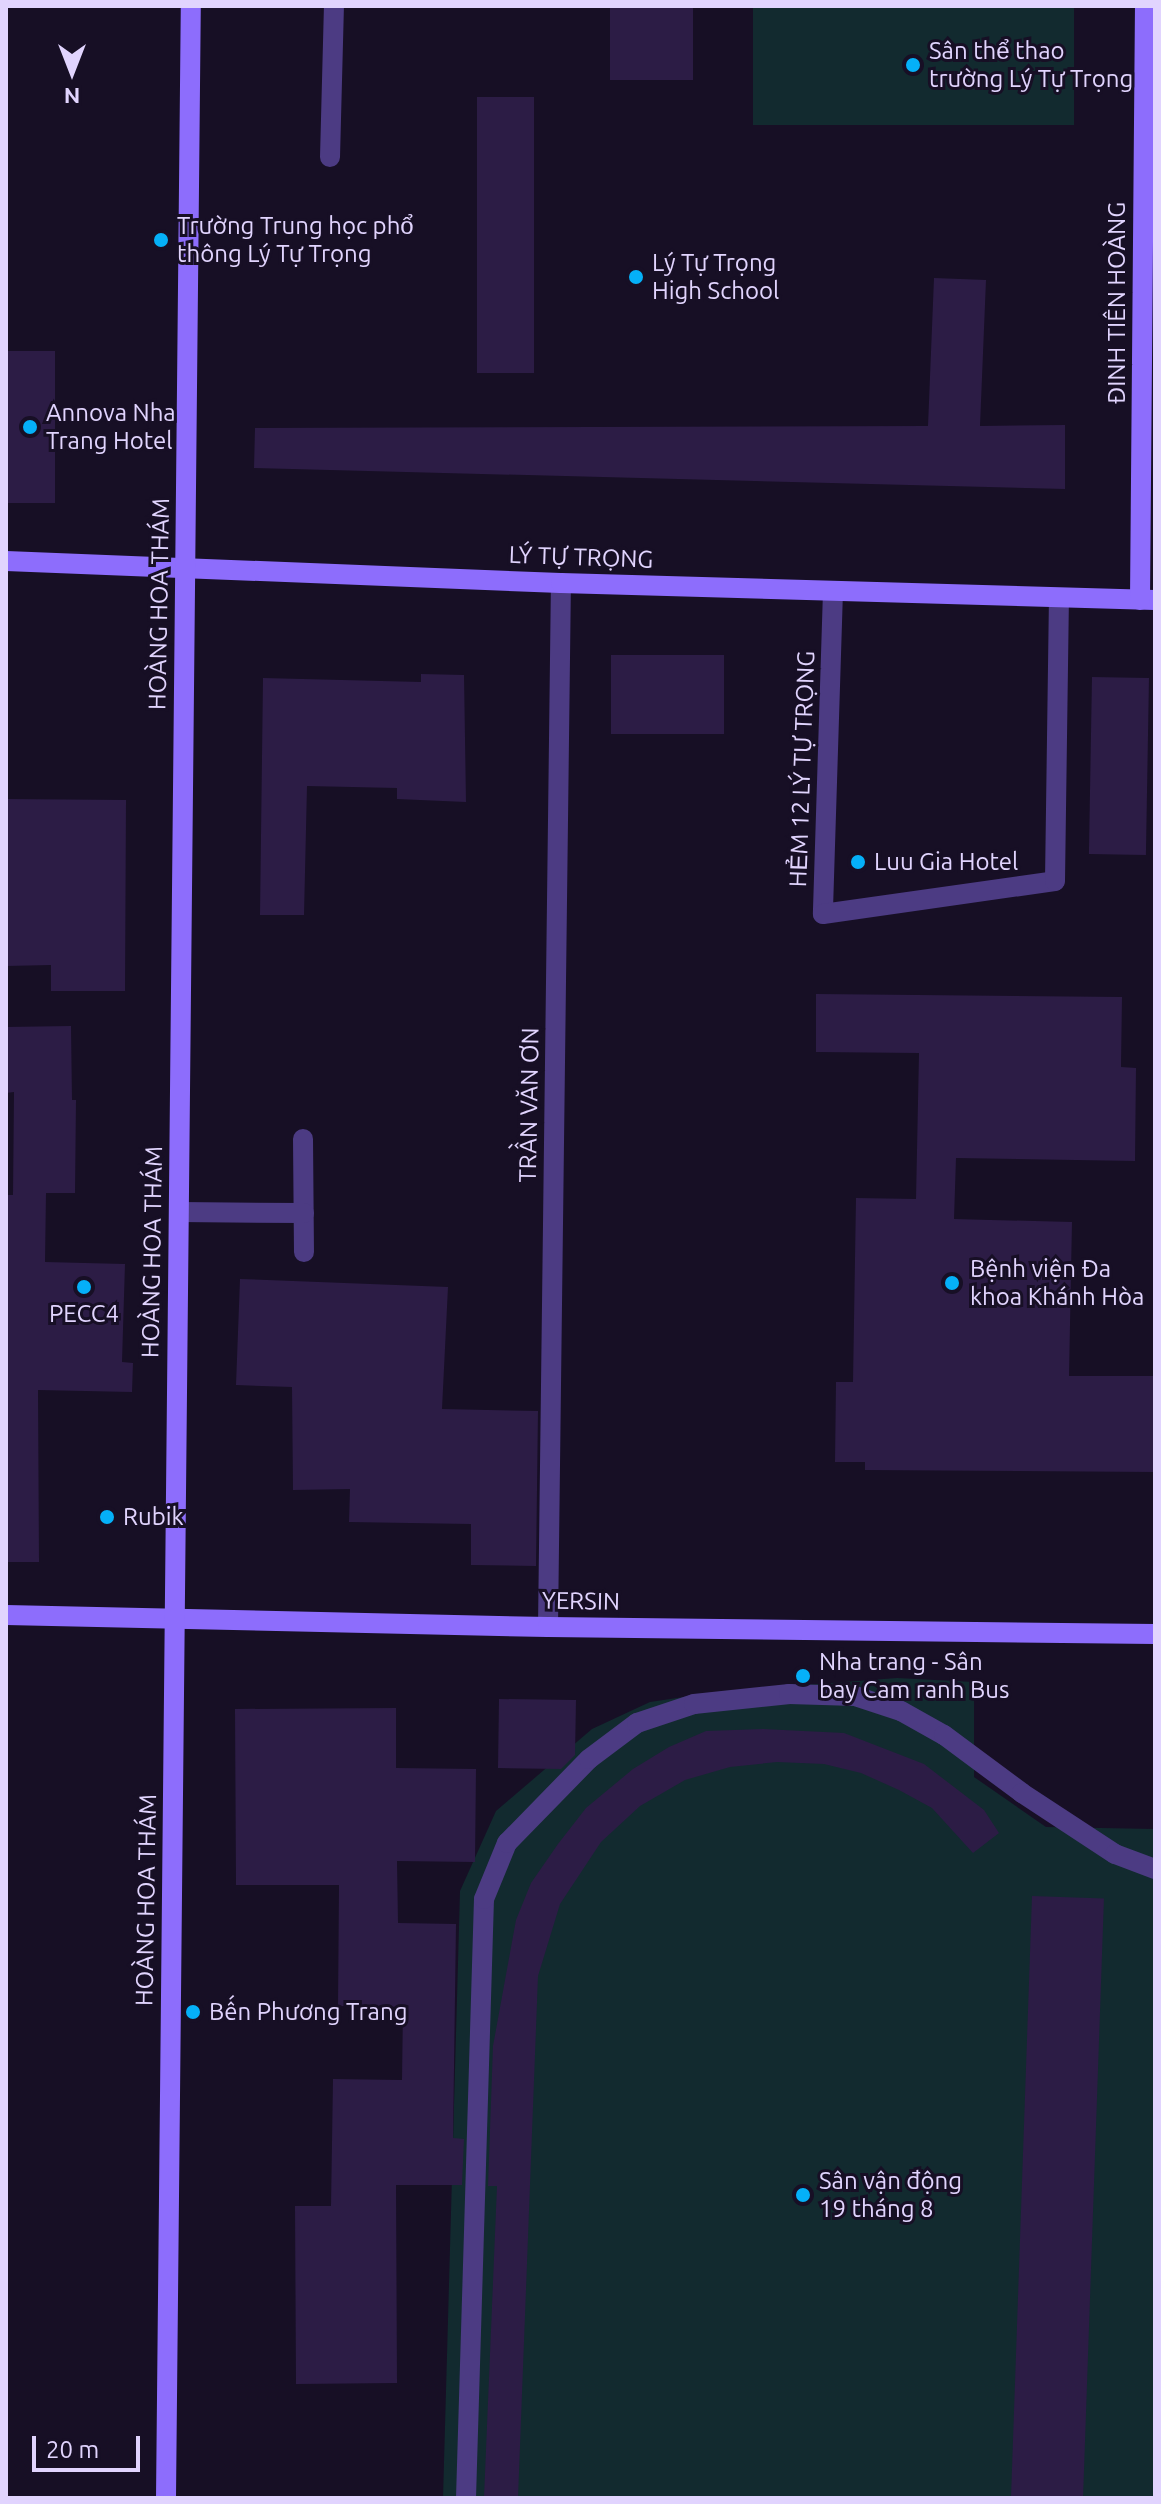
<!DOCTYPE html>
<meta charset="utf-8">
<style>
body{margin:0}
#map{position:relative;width:1161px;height:2504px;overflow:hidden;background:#170f25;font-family:Ubuntu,sans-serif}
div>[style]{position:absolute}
.green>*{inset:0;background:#122a2f;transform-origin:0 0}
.building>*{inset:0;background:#2c1c45;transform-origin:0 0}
.lane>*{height:20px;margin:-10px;padding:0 10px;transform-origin:10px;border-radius:10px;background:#4c3b83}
.street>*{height:20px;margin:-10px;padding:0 10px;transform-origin:10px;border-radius:10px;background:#4c3b83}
.secondary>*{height:20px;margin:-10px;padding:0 10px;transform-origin:10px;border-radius:10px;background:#8d6dfc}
.dots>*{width:22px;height:22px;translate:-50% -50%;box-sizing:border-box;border:4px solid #170f25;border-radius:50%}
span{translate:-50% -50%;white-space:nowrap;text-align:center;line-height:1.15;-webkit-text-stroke:6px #170f25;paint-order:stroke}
.poi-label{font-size:24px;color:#e1d4fe}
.left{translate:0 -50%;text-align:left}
.street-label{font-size:24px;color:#e1d4fe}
.frame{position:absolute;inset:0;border:8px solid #e1d4fe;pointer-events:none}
.north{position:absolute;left:32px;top:32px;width:80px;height:80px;-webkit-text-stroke:6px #170f25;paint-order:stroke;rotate:180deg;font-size:22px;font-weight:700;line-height:32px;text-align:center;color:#e1d4fe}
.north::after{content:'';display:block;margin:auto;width:28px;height:36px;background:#e1d4fe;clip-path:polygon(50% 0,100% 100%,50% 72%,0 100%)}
.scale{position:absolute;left:32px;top:2436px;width:108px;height:36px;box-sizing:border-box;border:4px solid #e1d4fe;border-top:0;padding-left:10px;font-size:24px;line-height:28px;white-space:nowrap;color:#e1d4fe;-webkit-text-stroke:6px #170f25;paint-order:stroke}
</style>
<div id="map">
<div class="green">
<div style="left:753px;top:6px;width:321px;height:119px"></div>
<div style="clip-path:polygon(897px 1678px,974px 1682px,974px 1777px,1046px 1827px,1155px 1829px,1155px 2498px,443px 2498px,460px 1891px,496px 1811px,592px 1729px,650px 1702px,724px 1691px)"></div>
</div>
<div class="building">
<div style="left:610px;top:6px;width:83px;height:74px"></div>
<div style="left:477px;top:97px;width:57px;height:276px"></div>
<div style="clip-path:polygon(934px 278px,986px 280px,980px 426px,1065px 425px,1065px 489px,254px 468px,255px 428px,928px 426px)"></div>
<div style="left:6px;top:351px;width:49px;height:152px"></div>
<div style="left:611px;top:655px;width:113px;height:79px"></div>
<div style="clip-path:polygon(421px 674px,464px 675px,466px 802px,397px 799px,397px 788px,307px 786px,304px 915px,260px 915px,263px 678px,421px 682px)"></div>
<div style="left:1092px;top:677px;width:57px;height:177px;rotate:1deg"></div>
<div style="clip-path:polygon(6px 799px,126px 800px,125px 991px,51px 991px,51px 965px,6px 966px)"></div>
<div style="clip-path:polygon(816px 994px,1122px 997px,1121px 1067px,1136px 1068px,1135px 1161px,956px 1158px,954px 1219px,1072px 1222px,1069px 1376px,1155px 1376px,1155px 1472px,865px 1470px,865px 1462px,835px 1462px,836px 1382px,853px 1382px,856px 1198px,916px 1199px,919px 1053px,816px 1052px)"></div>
<div style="clip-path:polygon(71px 1026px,72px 1100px,76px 1100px,75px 1193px,46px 1193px,45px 1262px,125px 1264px,122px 1362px,133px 1363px,132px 1392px,38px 1390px,39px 1562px,6px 1562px,6px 1195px,13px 1195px,14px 1092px,6px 1093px,6px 1027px)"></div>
<div style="clip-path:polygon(240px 1279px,448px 1287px,442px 1409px,538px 1411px,536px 1566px,471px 1565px,471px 1524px,349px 1522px,350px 1489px,293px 1490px,292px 1387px,236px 1385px)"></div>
<div style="clip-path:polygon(499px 1699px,576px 1700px,575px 1755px,561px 1769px,498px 1768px)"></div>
<div style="clip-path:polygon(396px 1708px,396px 1768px,476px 1769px,475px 1862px,397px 1861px,398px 1923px,456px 1924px,453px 2138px,464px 2139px,462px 2185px,396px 2185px,397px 2383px,296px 2384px,295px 2206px,331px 2206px,333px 2079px,402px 2080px,403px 2007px,338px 2006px,339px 1885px,236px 1885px,235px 1709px)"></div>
<div style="clip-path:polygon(763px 1729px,844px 1733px,924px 1764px,984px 1810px,999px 1833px,973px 1853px,932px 1808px,899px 1790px,861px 1773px,824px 1764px,777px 1762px,730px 1767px,685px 1780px,640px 1806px,601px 1842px,560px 1904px,538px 1976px,518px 2498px,484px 2498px,497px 2186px,488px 2186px,493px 2046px,516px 1920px,531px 1883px,558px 1844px,586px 1808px,633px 1769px,669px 1747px,706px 1731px)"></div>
<div style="left:1032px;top:1896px;width:72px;height:602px;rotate:2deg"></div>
</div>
<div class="lane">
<div style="left:303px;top:1139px;width:113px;rotate:89.5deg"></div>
<div style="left:179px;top:1212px;width:125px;rotate:0.5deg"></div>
<div style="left:466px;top:2498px;width:599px;rotate:-88.28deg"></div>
<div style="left:484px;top:1899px;width:61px;rotate:-67.7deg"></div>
<div style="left:507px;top:1843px;width:117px;rotate:-45.7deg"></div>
<div style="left:589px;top:1759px;width:60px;rotate:-36.9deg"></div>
<div style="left:637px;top:1723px;width:60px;rotate:-18.4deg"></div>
<div style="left:694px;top:1704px;width:96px;rotate:-6deg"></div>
<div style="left:789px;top:1694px;width:66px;rotate:1.7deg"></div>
<div style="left:855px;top:1696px;width:48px;rotate:18.1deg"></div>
<div style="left:901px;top:1711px;width:49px;rotate:29.2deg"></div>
<div style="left:944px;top:1735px;width:97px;rotate:36.6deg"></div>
<div style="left:1022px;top:1793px;width:111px;rotate:33.3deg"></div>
<div style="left:1115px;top:1854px;width:43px;rotate:20.6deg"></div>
</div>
<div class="street">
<div style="left:330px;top:157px;width:151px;rotate:-88.5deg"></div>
<div style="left:833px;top:591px;width:323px;rotate:91.8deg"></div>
<div style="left:823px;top:914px;width:234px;rotate:-8.1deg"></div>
<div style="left:1055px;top:881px;width:282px;rotate:-89.2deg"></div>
<div style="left:548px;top:1627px;width:1044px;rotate:-89.29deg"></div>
</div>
<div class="secondary">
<div style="left:6px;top:561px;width:555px;rotate:2.27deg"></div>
<div style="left:561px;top:583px;width:594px;rotate:1.64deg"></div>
<div style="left:1140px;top:600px;width:594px;rotate:-89.52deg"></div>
<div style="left:6px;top:1615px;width:542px;rotate:1.27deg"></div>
<div style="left:548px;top:1627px;width:607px;rotate:0.66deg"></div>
<div style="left:166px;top:2498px;width:2492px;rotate:-89.43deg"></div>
</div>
<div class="dots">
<div style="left:913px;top:65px;background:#05b0f8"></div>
<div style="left:161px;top:240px;background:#05b0f8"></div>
<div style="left:636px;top:277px;background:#05b0f8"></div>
<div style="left:30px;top:427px;background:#05b0f8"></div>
<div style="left:858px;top:862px;background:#05b0f8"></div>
<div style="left:952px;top:1283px;background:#05b0f8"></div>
<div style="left:84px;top:1287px;background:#05b0f8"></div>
<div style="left:107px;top:1517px;background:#05b0f8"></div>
<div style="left:803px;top:1676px;background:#05b0f8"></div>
<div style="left:193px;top:2012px;background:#05b0f8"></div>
<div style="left:803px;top:2195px;background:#05b0f8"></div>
</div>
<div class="poi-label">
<span class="left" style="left:929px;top:65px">Sân thể thao<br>trường Lý Tự Trọng</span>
<span class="left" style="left:177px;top:240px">Trường Trung học phổ<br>thông Lý Tự Trọng</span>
<span class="left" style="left:652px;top:277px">Lý Tự Trọng<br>High School</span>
<span class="left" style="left:46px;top:427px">Annova Nha<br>Trang Hotel</span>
<span class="left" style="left:874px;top:862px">Luu Gia Hotel</span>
<span class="left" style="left:970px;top:1283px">Bệnh viện Đa<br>khoa Khánh Hòa</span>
<span style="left:84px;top:1314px">PECC4</span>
<span class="left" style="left:123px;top:1517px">Rubik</span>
<span class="left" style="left:819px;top:1676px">Nha trang - Sân<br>bay Cam ranh Bus</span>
<span class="left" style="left:209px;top:2012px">Bến Phương Trang</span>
<span class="left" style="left:819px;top:2195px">Sân vận động<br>19 tháng 8</span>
</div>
<div class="street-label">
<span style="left:1117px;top:303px;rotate:-90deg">ĐINH TIÊN HOÀNG</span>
<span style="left:581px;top:557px;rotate:2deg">LÝ TỰ TRỌNG</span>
<span style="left:159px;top:604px;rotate:-89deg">HOÀNG HOA THÁM</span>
<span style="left:802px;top:769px;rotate:-88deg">HẺM 12 LÝ TỰ TRỌNG</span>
<span style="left:529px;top:1105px;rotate:-89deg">TRẦN VĂN ƠN</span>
<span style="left:152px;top:1252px;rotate:-89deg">HOÀNG HOA THÁM</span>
<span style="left:581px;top:1601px;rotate:1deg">YERSIN</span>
<span style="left:146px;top:1900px;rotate:-89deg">HOÀNG HOA THÁM</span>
</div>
<div class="frame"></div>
<div class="north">N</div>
<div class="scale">20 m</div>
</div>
